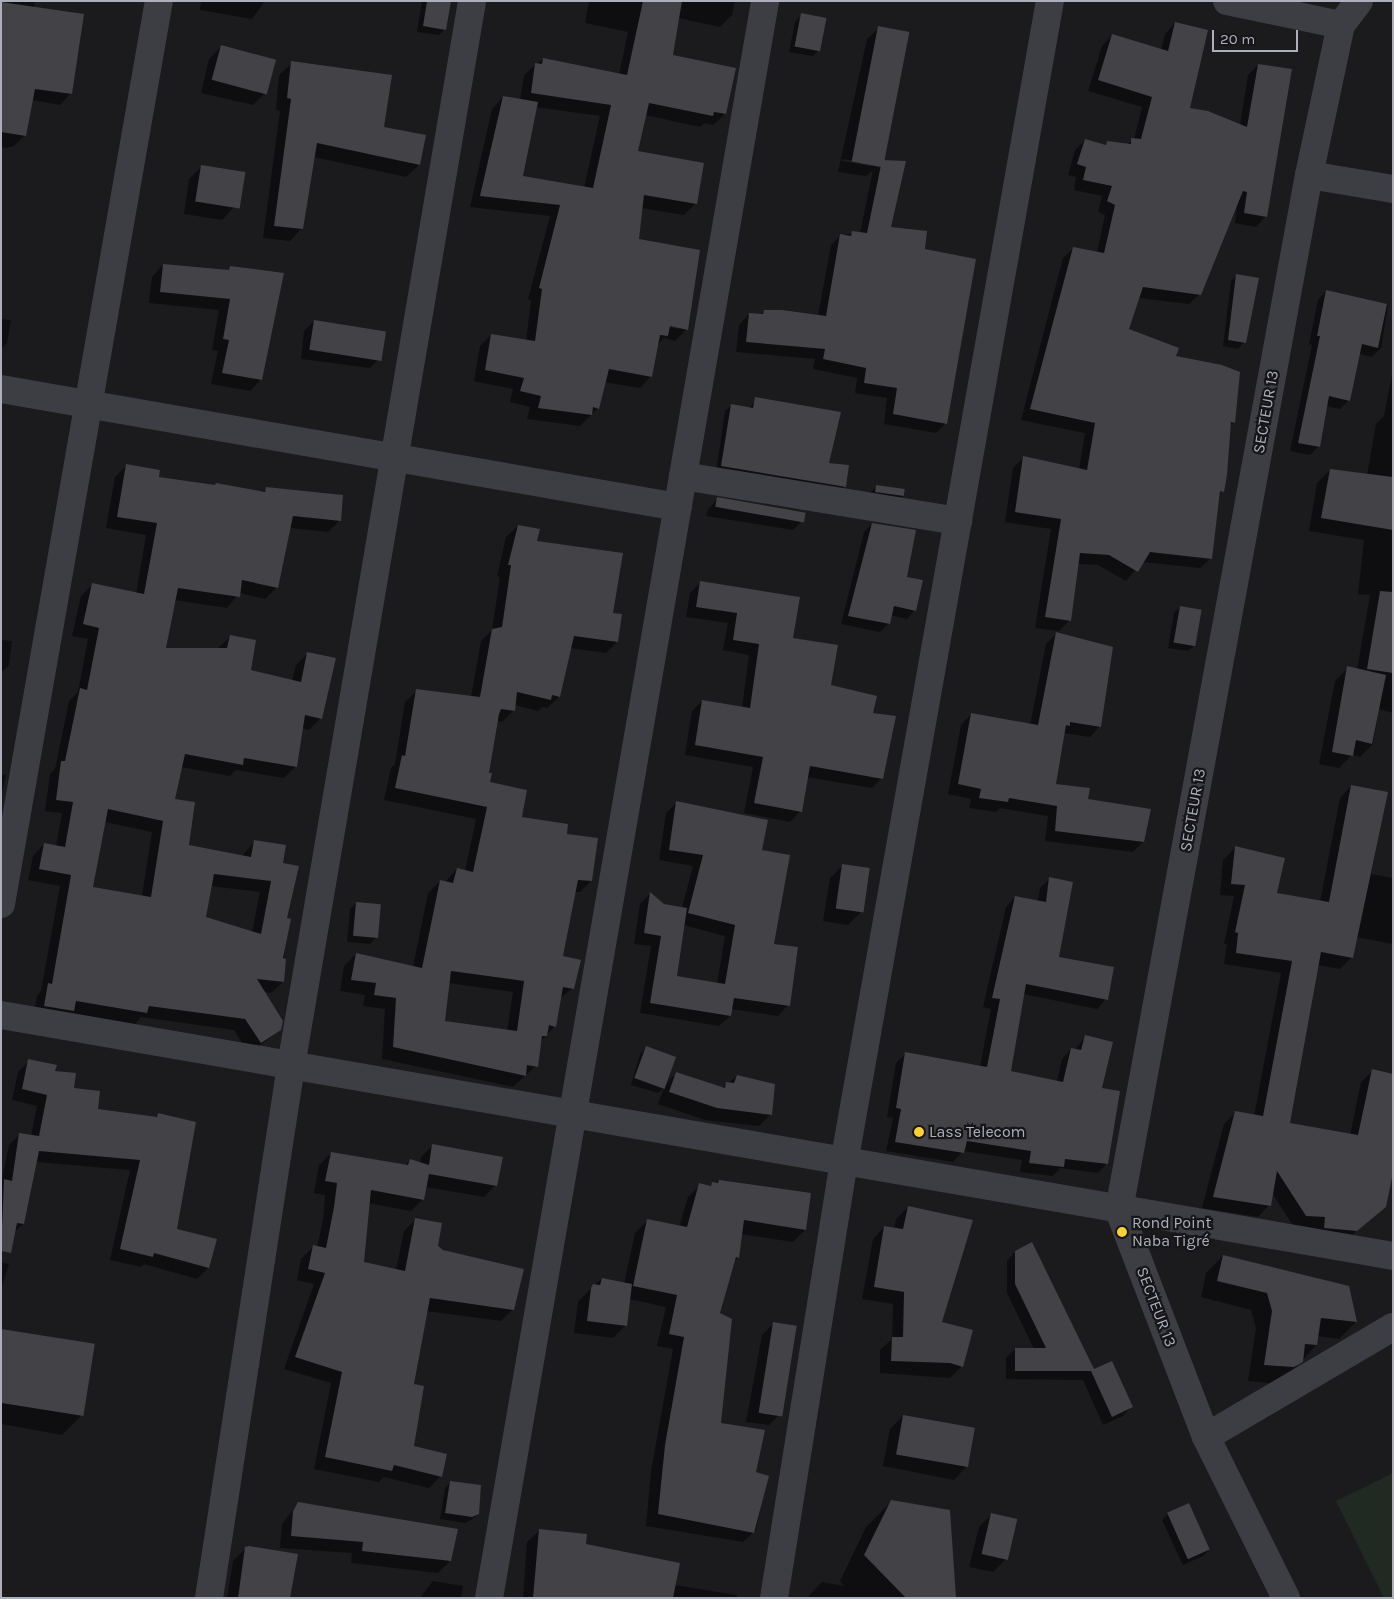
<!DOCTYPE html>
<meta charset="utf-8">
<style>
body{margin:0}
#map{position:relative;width:1394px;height:1599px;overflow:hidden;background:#1b1a1d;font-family:Karla,sans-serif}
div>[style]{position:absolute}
.green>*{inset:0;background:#202922}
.shadow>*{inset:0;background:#0007}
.building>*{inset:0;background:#424247;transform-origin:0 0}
.minor>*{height:28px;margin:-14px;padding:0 14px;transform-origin:14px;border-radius:14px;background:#3d3d44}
.dots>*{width:14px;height:14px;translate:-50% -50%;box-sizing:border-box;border:2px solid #161518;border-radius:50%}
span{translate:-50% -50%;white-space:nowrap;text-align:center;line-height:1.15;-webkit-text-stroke:4.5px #161518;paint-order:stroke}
.street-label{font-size:16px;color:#adafbd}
.poi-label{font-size:16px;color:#adafbd}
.left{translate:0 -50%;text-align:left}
.frame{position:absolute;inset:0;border:2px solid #adafbd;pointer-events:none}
.scale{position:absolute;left:1212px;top:30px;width:86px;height:22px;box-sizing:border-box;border:2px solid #adafbd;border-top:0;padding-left:6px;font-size:15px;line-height:18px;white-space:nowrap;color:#adafbd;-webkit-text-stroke:4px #161518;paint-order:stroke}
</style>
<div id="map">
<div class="green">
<div style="clip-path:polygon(1393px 1473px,1393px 1598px,1384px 1598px,1336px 1501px)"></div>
</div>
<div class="shadow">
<div style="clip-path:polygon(1px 1px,35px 1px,34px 7px,83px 15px,70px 94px,60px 105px,32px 100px,25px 135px,14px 146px,6px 148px,1px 147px)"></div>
<div style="clip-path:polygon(201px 1px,265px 1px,252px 19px,200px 10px)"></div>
<div style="clip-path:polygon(422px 1px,450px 1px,445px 29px,439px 35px,417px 32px)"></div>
<div style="clip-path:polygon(evenodd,589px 1px,735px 1px,732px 15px,720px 27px,678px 18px,672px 56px,725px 114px,713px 125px,704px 123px,700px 127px,645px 115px,636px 152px,695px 204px,684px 215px,641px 208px,638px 240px,687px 329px,675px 341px,664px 338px,656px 346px,651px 376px,640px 388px,604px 382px,598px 408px,580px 426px,527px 419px,530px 407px,510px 402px,513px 389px,474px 381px,480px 346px,491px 335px,526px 341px,531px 300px,528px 299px,550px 216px,470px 207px,492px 109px,503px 97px,520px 100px,524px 75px,536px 64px,543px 59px,619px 75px,628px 32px,585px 23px,589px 1px,535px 107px,600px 116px,584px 188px,522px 177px,535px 107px,589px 1px,664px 323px,679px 327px,679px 329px,664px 326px,664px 323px)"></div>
<div style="clip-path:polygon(801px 16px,819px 50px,813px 56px,789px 52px,795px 22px)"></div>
<div style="clip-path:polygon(1175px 23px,1189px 110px,1240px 125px,1248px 75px,1258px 65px,1266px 216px,1256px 227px,1235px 223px,1237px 205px,1200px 294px,1189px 304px,1139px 298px,1128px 330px,1174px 357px,1234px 422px,1229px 427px,1211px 558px,1200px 568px,1142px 562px,1126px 581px,1098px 565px,1078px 564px,1069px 621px,1059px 631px,1035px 628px,1051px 529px,1005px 522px,1013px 468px,1024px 457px,1079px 470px,1085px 433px,1021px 420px,1063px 258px,1074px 248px,1097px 253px,1105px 215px,1098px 212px,1102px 196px,1074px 190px,1076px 177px,1068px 175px,1075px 150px,1085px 140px,1104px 145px,1107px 142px,1126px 145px,1134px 139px,1142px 107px,1088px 91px,1102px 46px,1112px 35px,1161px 50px,1165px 34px)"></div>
<div style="clip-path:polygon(evenodd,879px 28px,908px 33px,877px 167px,883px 161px,889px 228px,924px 250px,946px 423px,936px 433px,884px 424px,887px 398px,855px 393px,857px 378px,813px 369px,815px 359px,736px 352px,739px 325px,749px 314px,760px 315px,764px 311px,818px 316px,831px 245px,841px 235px,860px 233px,873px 170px,866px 176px,838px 172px,867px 39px,879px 28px,842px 159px,871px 163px,871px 166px,842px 161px,842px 159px)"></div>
<div style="clip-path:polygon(222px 46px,266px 92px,253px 105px,201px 93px,209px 59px)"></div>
<div style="clip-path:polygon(292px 63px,382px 128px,424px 136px,419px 165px,406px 177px,314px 157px,302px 228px,290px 241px,263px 238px,280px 111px,276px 110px,279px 75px)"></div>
<div style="clip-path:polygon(202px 166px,234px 207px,222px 220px,184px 214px,189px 179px)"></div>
<div style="clip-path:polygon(163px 265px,227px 272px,231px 268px,261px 379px,250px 391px,211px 384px,218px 351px,212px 350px,219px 310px,149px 303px,152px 277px)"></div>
<div style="clip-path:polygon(1237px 275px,1244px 342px,1238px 349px,1223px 346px,1231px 281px)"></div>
<div style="clip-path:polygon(1326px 291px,1388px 305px,1381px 348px,1372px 357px,1359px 354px,1349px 400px,1340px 409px,1326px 406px,1319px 446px,1310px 455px,1290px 451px,1312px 345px,1309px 344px,1318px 300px)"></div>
<div style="clip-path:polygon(1px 319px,11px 320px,7px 343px,1px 349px)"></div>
<div style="clip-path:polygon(314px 321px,380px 358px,370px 368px,301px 359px,304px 331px)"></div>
<div style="clip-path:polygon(1392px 375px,1393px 713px,1379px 709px,1373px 744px,1360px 757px,1352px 755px,1339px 768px,1319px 764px,1335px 681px,1348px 668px,1357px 670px,1370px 595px,1358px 594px,1364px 540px,1309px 531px,1317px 483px,1330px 470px,1367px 475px,1376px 424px,1384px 416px)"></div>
<div style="clip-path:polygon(756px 399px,827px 464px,845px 486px,838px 492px,716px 472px,725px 411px,732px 405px,749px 409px)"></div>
<div style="clip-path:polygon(evenodd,126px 466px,157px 478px,262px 493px,266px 489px,339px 521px,328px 532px,290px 528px,277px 587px,265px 599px,239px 593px,227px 608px,174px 600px,164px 650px,218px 648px,230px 637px,249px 671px,292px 681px,296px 665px,307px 654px,321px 718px,309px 730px,302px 728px,296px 766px,284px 778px,236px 770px,230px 776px,181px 767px,173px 800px,188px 846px,242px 856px,254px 842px,282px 864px,286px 919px,283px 982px,271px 993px,264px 992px,280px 1030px,249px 1054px,234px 1030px,141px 1017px,135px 1024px,71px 1013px,62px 1022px,33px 1018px,37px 996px,41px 991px,60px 886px,28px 880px,33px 856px,44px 844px,56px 846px,62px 813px,45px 811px,50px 774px,55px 769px,69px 701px,78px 692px,88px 639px,72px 636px,81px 596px,93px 584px,136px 594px,146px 535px,106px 528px,115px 477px,126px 466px,105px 822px,152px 832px,142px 896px,92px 888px,105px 822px,126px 466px,211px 886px,260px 892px,252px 932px,204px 918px,211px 886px)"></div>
<div style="clip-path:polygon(876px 487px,904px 490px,903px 496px,897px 502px,870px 493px)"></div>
<div style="clip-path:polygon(718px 499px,803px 520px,793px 530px,706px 516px,708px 509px)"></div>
<div style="clip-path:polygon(872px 524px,915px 610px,907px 619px,890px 615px,889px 623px,880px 632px,841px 624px,864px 532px)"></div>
<div style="clip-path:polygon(evenodd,518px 526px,612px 614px,617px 642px,606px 653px,570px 648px,559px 697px,547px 708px,542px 707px,538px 711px,514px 705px,513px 711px,502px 722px,497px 721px,487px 774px,489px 783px,521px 818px,565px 835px,591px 881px,580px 892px,574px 892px,562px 957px,573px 988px,559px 999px,555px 1026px,540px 1042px,536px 1066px,513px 1087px,382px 1059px,385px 1009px,363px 1006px,365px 995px,340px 991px,344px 966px,356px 954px,413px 967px,428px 893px,440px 881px,445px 882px,457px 869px,465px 871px,476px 819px,384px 800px,391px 768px,395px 764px,405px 702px,417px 691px,471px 697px,481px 641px,492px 630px,500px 577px,497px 576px,506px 537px,518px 526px,448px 983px,513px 992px,507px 1031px,443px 1022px,448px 983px)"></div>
<div style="clip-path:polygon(700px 583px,792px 639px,830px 686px,871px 714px,882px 778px,872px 788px,806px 777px,800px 811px,790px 822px,744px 813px,753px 767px,685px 755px,692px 711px,702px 701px,742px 708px,749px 655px,723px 650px,728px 623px,686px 617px,690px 593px)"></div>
<div style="clip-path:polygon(1180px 607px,1195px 645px,1188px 651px,1168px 648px,1174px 613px)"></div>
<div style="clip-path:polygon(1057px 633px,1100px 726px,1090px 737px,1063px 733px,1055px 785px,1087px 800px,1143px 842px,1133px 852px,1045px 841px,1048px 816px,1000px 808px,996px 812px,969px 808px,971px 799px,948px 794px,961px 725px,971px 714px,1030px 725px,1046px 644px)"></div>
<div style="clip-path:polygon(1px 640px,12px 641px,9px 665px,1px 673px)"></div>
<div style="clip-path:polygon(1px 774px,6px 775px,1px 795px)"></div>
<div style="clip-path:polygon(1351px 786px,1387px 793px,1371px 874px,1393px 878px,1393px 944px,1356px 937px,1352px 957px,1340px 969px,1317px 965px,1288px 1124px,1350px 1135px,1361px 1082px,1373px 1071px,1385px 1206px,1344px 1242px,1294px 1227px,1272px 1193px,1269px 1205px,1258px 1217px,1202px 1208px,1224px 1124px,1236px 1112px,1254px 1116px,1281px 973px,1224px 964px,1227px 944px,1224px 944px,1234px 896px,1220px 895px,1223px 860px,1235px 848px,1275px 894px,1320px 902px,1340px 798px)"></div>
<div style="clip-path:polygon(evenodd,677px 802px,760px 851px,773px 945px,788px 1005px,778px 1016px,731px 1009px,730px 1016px,719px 1026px,640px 1013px,651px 946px,634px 944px,640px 904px,650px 894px,663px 905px,682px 908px,693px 866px,659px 860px,666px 813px,677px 802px,683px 925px,725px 936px,717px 984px,675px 977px,683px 925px)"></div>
<div style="clip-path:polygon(843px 865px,861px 912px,848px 925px,823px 921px,830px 878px)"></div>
<div style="clip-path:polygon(1050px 878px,1058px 958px,1106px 999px,1097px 1009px,1023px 994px,1010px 1071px,1057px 1081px,1062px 1059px,1071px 1049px,1075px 1050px,1085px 1037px,1100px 1089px,1107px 1163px,1098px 1173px,1060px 1168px,1053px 1176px,1020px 1172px,1022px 1160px,963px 1151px,953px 1162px,886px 1151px,893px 1118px,887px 1117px,896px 1063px,906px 1053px,980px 1067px,991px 1009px,983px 1007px,1006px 907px,1015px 897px,1038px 902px,1040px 888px)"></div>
<div style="clip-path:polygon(356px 903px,376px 938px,370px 944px,347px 942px,350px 909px)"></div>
<div style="clip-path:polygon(646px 1048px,665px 1084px,677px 1073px,722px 1088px,737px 1076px,771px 1114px,759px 1126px,705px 1120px,658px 1104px,664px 1088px,658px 1093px,631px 1085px,640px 1054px)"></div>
<div style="clip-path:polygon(29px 1061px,54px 1072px,97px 1110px,155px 1118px,159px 1115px,176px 1230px,215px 1240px,208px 1268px,197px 1279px,144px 1264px,141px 1267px,110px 1260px,130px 1170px,36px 1162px,23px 1224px,12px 1234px,1px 1233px,1px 1184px,9px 1145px,20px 1134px,31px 1136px,37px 1106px,12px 1100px,18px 1072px)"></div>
<div style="clip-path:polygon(433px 1145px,496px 1185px,484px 1197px,425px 1187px,423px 1199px,411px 1211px,368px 1203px,362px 1263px,396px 1270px,404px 1231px,416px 1219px,437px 1247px,513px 1309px,501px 1321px,426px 1311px,413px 1385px,413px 1447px,441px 1476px,429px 1488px,384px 1477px,379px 1482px,314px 1469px,331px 1383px,284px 1369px,314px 1284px,297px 1280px,301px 1259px,313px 1247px,317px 1248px,323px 1220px,325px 1195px,314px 1193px,319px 1165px,331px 1153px,405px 1166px,410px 1160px,420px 1163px,421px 1157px)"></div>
<div style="clip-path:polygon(719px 1181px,805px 1230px,793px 1242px,741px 1234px,738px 1257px,734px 1262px,719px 1314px,719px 1424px,754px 1472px,767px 1477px,756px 1530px,743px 1542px,646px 1526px,651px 1471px,673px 1349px,657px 1346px,666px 1307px,629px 1299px,626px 1325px,613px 1338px,574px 1333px,578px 1302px,594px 1285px,602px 1279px,624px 1284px,635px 1233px,648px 1220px,679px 1227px,688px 1197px,700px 1185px,708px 1187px)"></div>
<div style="clip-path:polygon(908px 1207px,941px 1323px,962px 1366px,950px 1378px,880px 1373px,880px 1350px,892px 1339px,893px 1304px,862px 1299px,873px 1239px,884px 1227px,894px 1229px,896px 1219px)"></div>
<div style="clip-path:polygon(1015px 1252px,1093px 1370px,1131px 1407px,1123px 1416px,1103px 1425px,1083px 1380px,1006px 1379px,1006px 1358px,1015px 1349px,1034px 1349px,1007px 1293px,1007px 1261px)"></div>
<div style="clip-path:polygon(1223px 1256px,1348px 1287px,1356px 1322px,1339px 1339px,1317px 1336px,1316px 1345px,1302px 1361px,1276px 1384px,1248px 1381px,1256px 1328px,1251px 1310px,1201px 1297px,1206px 1273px)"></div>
<div style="clip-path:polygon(1px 1262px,9px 1264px,1px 1290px)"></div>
<div style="clip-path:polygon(773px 1324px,780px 1414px,769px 1425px,746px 1422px,762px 1335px)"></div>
<div style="clip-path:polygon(1px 1345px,82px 1415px,62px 1435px,1px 1424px)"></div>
<div style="clip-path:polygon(903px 1416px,966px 1467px,954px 1480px,883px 1466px,890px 1429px)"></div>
<div style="clip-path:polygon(451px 1482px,478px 1514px,471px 1520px,465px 1523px,440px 1519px,445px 1488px)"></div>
<div style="clip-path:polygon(892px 1501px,955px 1598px,807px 1598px,822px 1582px,844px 1586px,840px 1581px,866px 1527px)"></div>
<div style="clip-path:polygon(298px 1503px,450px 1561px,438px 1573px,351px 1563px,352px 1553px,280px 1548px,282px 1524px)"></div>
<div style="clip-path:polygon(992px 1514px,1006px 1559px,993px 1572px,969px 1567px,979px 1527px)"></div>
<div style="clip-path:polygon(1168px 1514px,1209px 1550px,1203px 1556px,1183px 1565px,1162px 1520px)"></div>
<div style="clip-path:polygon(540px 1530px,585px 1545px,675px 1585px,737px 1595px,737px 1598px,523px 1598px,527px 1542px)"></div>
<div style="clip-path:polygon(246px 1548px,289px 1598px,227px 1598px,233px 1561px)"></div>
<div style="clip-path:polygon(433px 1581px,463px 1586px,461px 1598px,420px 1598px)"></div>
</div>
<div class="building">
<div style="clip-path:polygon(427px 1px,451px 1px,446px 30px,423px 26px)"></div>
<div style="clip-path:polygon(643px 1px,682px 1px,673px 55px,736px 68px,726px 114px,714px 112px,713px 116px,649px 103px,638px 151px,704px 163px,697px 204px,644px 195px,639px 239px,700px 250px,688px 330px,670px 326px,668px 336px,660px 335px,652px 377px,609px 369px,599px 409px,593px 407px,592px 415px,538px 408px,541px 396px,520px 391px,524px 378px,485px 370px,491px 334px,535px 341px,542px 289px,539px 288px,560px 205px,480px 196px,503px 96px,538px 102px,523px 176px,593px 188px,611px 105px,531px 93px,535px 63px,542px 64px,543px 58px,627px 75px)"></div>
<div style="clip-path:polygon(1px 2px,84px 14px,72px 94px,35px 89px,26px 136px,1px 132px)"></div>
<div style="left:801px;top:13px;width:26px;height:34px;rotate:11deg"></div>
<div style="clip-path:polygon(1175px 22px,1208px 30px,1190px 108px,1208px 111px,1247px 127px,1258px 64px,1292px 69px,1267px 217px,1244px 213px,1247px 192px,1243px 191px,1201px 295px,1143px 287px,1129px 329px,1179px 348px,1176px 356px,1222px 365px,1240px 372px,1235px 423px,1231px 422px,1227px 475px,1224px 492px,1220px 491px,1212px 559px,1150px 552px,1138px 572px,1109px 555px,1080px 553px,1071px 621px,1045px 617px,1061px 519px,1015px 512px,1023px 456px,1087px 470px,1095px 423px,1030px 409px,1073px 247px,1104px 253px,1115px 205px,1107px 201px,1112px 186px,1083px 180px,1086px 167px,1077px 164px,1085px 139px,1106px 145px,1107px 141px,1131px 144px,1131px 138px,1141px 139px,1152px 97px,1098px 80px,1112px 34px,1168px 51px)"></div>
<div style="left:878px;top:26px;width:32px;height:138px;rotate:11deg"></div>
<div style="left:221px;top:45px;width:57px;height:36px;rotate:15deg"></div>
<div style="clip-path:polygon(291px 61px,392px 75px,384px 127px,426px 135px,420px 165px,317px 143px,303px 229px,274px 226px,291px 99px,287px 98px)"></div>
<div style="clip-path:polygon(882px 160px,906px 161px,891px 227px,927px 231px,925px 249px,976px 259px,947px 424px,893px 414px,897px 388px,864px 383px,866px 368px,823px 359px,825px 349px,746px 342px,749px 313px,763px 314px,764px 310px,782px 310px,826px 316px,840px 234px,851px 236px,852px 231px,867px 233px)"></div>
<div style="left:201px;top:165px;width:45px;height:37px;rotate:9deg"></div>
<div style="clip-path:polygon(163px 264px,229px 270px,230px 266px,284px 273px,262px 380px,222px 373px,229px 340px,223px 339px,230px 299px,160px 292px)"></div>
<div style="clip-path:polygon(1236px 274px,1259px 278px,1246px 343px,1228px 340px)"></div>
<div style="clip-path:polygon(1326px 290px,1387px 304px,1378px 348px,1362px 344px,1350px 401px,1329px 396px,1320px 447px,1298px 443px,1320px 336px,1317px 336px)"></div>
<div style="left:314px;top:320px;width:73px;height:30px;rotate:9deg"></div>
<div style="clip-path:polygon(755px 397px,841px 412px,829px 463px,849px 465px,846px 487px,721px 466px,731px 404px,753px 408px)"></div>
<div style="clip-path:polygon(evenodd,126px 464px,160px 470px,159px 477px,215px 485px,216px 483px,265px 492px,266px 487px,343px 495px,341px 521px,293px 516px,278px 588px,242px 580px,240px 597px,178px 588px,166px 648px,227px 648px,230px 635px,256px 640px,251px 670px,301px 682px,307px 652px,336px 658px,322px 719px,305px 715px,297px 767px,244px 758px,243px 765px,185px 754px,175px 799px,195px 802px,189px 845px,251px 857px,254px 840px,286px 845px,283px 863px,299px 866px,287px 918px,291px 919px,283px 958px,286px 959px,284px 982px,257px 979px,283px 1021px,281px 1030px,261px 1043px,245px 1019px,149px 1006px,147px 1013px,76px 1001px,74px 1011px,44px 1006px,48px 983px,52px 984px,71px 875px,39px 869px,44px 843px,65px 847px,73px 802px,56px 800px,61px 761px,65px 761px,80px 688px,87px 690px,99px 628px,83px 624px,92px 583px,144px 594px,157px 523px,117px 517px,126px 464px,108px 809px,163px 821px,151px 897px,93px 887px,108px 809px,126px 464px,214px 874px,271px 881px,261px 934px,206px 917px,214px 874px)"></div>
<div style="clip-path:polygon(1330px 469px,1393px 477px,1393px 530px,1321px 518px)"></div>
<div style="left:876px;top:485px;width:29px;height:7px;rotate:8deg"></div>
<div style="left:717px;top:497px;width:90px;height:10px;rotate:10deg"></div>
<div style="clip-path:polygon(872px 523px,916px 530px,907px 577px,923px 580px,916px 611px,894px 606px,890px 624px,848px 616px)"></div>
<div style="clip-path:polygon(evenodd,518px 525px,540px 529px,537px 541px,623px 553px,613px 613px,622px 614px,618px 642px,574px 636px,560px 697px,552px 695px,551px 700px,517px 692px,515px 711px,501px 709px,499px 714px,489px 773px,492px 773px,490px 782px,527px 790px,522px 817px,568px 824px,567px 834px,598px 838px,592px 881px,578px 880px,563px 956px,581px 960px,574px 989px,563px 987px,556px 1027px,549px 1025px,547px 1036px,542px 1036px,538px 1067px,527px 1065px,526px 1076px,393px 1047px,396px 998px,374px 995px,376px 983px,351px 980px,356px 953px,422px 968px,440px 880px,453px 883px,457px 868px,473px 872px,487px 807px,395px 788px,402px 755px,405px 756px,416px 689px,480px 697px,492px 629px,502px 627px,511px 565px,508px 565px,518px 525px,451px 971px,524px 981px,517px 1031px,445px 1021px,451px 971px)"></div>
<div style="clip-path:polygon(700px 581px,800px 597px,793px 638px,838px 645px,831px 685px,877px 696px,873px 713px,896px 716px,883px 779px,810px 766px,802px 812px,754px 803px,763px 757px,695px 745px,702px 700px,750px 708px,759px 644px,733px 640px,737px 613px,696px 607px)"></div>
<div style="clip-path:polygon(1380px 591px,1393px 592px,1393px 673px,1367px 669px)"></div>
<div style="left:1180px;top:606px;width:22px;height:37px;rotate:10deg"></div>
<div style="clip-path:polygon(1056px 632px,1113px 647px,1101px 727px,1070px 722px,1070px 726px,1066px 725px,1056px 784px,1090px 788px,1088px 799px,1151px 809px,1144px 842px,1055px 831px,1057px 806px,1009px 798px,1008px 802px,979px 798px,981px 789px,958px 784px,971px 713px,1038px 725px)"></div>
<div style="clip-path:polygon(1347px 666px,1386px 675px,1372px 744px,1356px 740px,1353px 756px,1332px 752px)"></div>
<div style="clip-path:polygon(1351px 785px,1388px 792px,1353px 958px,1321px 952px,1290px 1123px,1358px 1135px,1372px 1069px,1393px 1074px,1393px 1173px,1386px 1207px,1357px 1231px,1324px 1228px,1325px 1217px,1306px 1216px,1277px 1171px,1271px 1206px,1213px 1197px,1235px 1111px,1263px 1116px,1292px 961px,1236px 953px,1238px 933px,1235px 932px,1245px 885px,1231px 884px,1235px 846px,1285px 858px,1277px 893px,1329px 902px)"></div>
<div style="clip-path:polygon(676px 801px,768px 820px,762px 850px,790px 855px,774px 944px,798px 947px,790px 1006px,734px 998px,731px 1016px,650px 1003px,661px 936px,644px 933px,650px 892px,664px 904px,687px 908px,677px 976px,725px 984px,735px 925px,688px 913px,703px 855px,669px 850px)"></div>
<div style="left:842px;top:864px;width:28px;height:45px;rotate:8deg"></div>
<div style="clip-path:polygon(1049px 877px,1073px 882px,1059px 957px,1114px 967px,1108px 1000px,1026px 984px,1011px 1071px,1063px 1082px,1071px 1048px,1081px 1050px,1085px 1035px,1113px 1042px,1102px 1088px,1120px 1091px,1108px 1164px,1065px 1159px,1064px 1167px,1029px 1163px,1031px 1151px,967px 1141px,964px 1153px,895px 1142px,901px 1109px,896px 1108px,905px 1052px,987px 1067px,1000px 999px,992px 998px,1015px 896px,1046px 902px)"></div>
<div style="left:356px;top:902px;width:25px;height:34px;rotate:5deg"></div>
<div style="left:646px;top:1046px;width:32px;height:34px;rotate:20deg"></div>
<div style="clip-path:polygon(28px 1059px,57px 1065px,55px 1071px,76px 1073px,74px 1088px,100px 1091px,98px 1109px,157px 1117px,158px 1113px,196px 1122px,177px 1229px,217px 1239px,209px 1268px,154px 1253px,153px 1257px,120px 1249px,140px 1160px,39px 1151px,24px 1224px,17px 1223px,11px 1253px,1px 1251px,4px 1179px,12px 1181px,19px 1133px,39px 1136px,47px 1095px,22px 1089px)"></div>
<div style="clip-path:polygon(676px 1072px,725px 1088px,726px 1082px,734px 1083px,737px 1075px,775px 1084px,772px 1115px,717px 1108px,669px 1092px)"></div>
<div style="clip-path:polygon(432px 1144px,503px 1157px,497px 1186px,429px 1174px,424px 1200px,371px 1190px,364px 1262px,405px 1271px,415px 1218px,442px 1223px,438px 1246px,443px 1250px,524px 1269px,514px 1310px,430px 1298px,414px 1384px,424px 1386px,414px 1446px,447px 1454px,442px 1477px,394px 1465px,392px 1471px,325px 1457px,342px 1372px,295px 1357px,325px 1273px,308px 1269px,313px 1245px,326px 1248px,334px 1207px,337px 1183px,325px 1181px,331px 1152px,408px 1165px,410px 1159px,429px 1165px)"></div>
<div style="clip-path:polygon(719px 1180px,811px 1193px,806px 1230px,744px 1220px,739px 1258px,736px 1257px,720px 1313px,732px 1319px,721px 1423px,765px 1430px,756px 1472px,769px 1476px,754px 1533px,658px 1514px,665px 1445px,684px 1337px,669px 1334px,677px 1295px,633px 1286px,647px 1219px,687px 1227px,699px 1183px,711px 1186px,712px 1182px,718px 1183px)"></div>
<div style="clip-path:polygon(908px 1206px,973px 1220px,942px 1322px,973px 1330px,963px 1367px,950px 1363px,891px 1361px,892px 1337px,903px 1337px,904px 1292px,874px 1287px,884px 1226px,903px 1229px)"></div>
<div style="clip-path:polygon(1032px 1242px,1094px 1369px,1112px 1361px,1133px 1407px,1112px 1417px,1091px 1371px,1015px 1371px,1015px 1348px,1046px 1348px,1015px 1284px,1015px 1251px)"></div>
<div style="clip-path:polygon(1223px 1255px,1349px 1286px,1357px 1322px,1321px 1318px,1317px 1345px,1305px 1344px,1303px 1362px,1294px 1367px,1264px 1365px,1272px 1311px,1267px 1293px,1217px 1281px)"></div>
<div style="clip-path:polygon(602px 1278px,632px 1284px,627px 1326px,587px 1321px,591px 1288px,593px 1284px,600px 1285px)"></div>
<div style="left:773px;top:1322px;width:24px;height:92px;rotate:9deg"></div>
<div style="left:1px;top:1329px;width:95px;height:73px;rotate:9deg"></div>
<div style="left:903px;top:1415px;width:73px;height:40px;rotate:10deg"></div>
<div style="clip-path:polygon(450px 1481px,481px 1485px,479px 1514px,472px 1517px,445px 1513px)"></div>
<div style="clip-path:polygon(891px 1500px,950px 1510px,956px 1598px,906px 1598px,864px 1555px)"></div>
<div style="clip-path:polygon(298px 1502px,458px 1529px,451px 1561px,362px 1551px,363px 1542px,291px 1536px,293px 1511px)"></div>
<div style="left:1189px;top:1503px;width:51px;height:24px;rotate:66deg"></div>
<div style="left:991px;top:1513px;width:27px;height:42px;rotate:13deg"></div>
<div style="clip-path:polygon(539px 1529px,587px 1534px,586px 1544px,680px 1563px,673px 1598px,533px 1598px)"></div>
<div style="clip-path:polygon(249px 1546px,298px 1554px,290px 1598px,238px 1598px,245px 1547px)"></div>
</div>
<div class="minor">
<div style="left:1227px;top:1px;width:116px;rotate:11.9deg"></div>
<div style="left:1309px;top:175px;width:85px;rotate:9.5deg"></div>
<div style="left:1px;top:389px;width:687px;rotate:9.89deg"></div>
<div style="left:683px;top:476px;width:279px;rotate:9.3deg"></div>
<div style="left:1px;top:904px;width:917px;rotate:-80.08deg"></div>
<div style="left:1px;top:1015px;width:1413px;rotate:9.82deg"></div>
<div style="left:1206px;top:1437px;width:217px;rotate:-30.5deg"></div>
<div style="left:209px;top:1598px;width:538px;rotate:-81.24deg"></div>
<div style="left:291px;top:1066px;width:1080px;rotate:-80.35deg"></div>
<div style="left:489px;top:1598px;width:1621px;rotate:-80.19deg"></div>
<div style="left:774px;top:1598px;width:441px;rotate:-80.9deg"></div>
<div style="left:844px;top:1163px;width:1180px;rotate:-79.95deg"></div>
<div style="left:1286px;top:1598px;width:180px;rotate:-116.4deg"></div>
<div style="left:1206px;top:1437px;width:243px;rotate:-111deg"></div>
<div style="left:1119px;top:1210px;width:1052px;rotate:-79.6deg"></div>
<div style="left:1309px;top:175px;width:153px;rotate:-78deg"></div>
<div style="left:1341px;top:25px;width:30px;rotate:-53deg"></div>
</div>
<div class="dots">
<div style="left:919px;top:1132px;background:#fad135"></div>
<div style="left:1122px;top:1232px;background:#fad135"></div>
</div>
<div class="street-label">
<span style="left:1266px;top:412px;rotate:-80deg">SECTEUR 13</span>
<span style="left:1193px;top:810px;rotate:-80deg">SECTEUR 13</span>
<span style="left:1156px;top:1307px;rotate:69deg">SECTEUR 13</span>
</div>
<div class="poi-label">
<span class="left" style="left:929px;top:1132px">Lass Telecom</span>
<span class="left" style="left:1132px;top:1232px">Rond Point<br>Naba Tigré</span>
</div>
<div class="frame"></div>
<div class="scale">20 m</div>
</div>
